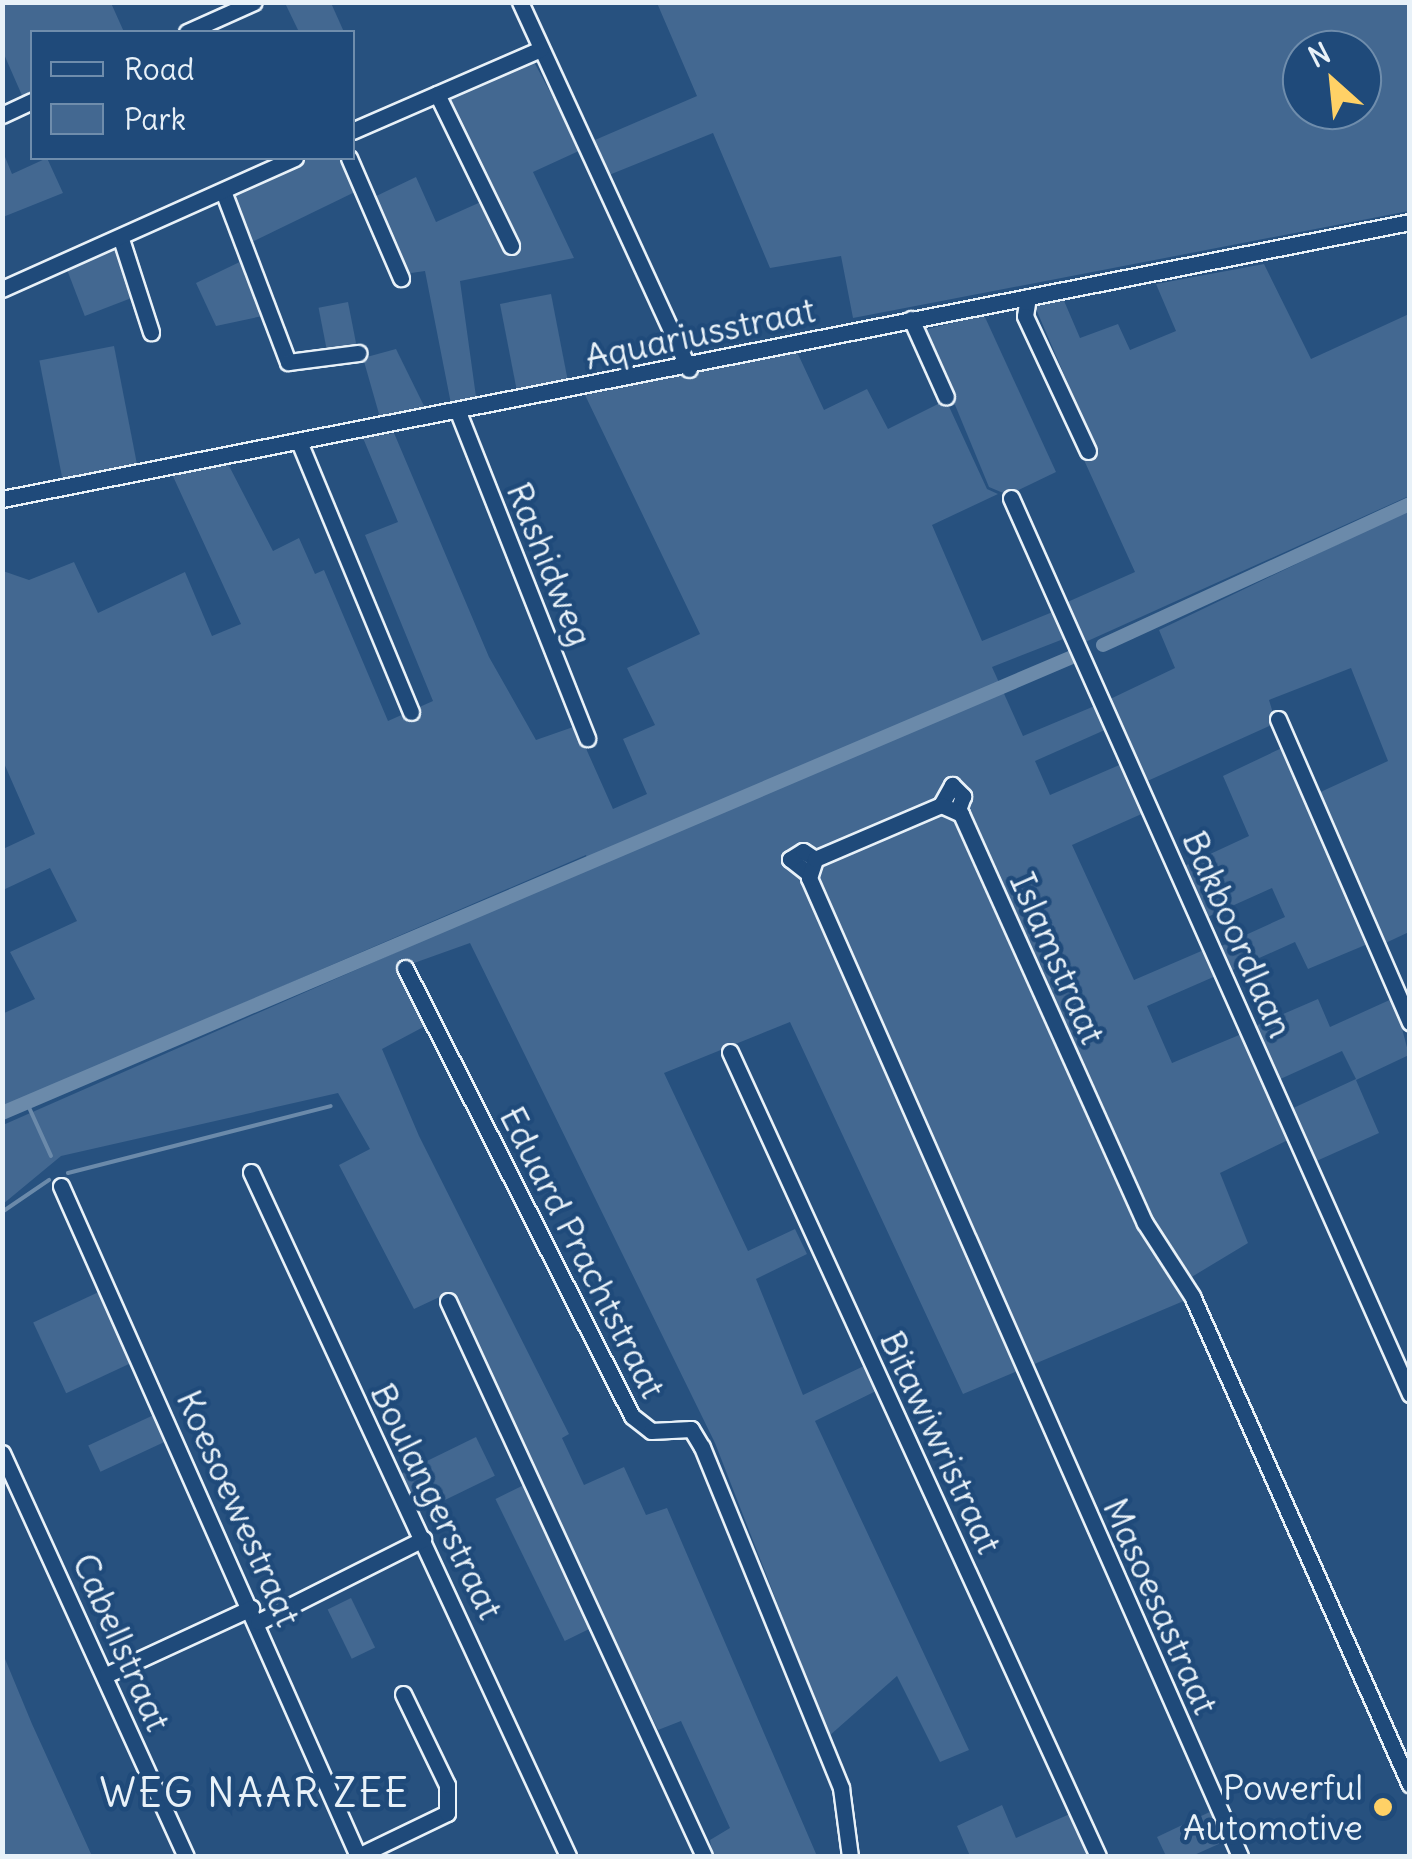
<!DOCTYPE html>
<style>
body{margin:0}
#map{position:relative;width:1412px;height:1859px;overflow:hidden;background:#27517f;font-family:Delius,sans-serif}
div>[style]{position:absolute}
.green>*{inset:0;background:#436891;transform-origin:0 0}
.stream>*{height:4px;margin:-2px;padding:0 2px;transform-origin:2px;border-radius:2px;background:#6b8aaa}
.canal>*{height:14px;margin:-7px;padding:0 7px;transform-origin:7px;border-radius:7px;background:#6b8aaa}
.roads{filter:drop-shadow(2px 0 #e8f1f8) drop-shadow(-2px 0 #e8f1f8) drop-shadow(0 2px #e8f1f8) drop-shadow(0 -2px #e8f1f8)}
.minor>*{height:15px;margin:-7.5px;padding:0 7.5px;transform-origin:7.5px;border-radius:7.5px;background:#1f4a7a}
.dots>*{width:28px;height:28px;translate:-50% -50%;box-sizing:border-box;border:5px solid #1f4a7a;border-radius:50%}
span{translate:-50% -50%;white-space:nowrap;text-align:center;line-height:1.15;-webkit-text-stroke:9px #1f4a7a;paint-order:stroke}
.street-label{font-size:35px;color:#e8f1f8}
.poi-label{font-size:35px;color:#e8f1f8}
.right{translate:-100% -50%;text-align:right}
.quarter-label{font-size:40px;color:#e8f1f8;letter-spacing:2.5px}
.frame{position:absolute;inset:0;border:5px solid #e8f1f8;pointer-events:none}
.legend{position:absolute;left:30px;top:30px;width:325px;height:130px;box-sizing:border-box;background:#1f4a7a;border:2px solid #6f8dac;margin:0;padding:12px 18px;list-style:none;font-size:30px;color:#e8f1f8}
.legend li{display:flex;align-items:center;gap:20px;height:50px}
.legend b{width:50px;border:2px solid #6f8dac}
.north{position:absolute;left:1282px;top:30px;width:100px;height:100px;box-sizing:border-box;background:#1f4a7a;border:2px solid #6f8dac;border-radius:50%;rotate:333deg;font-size:28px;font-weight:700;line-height:40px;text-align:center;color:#e8f1f8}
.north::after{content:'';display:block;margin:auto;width:35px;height:45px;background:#ffd166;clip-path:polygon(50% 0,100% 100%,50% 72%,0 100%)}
</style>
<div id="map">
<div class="green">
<div style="clip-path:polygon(3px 3px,111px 3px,124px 32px,32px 32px,32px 96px,24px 100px,3px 52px)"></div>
<div style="clip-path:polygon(285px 3px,331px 3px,344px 32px,299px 32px)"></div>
<div style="clip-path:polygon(evenodd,657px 3px,1409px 3px,1409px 211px,853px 318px,841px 256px,770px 268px,713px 133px,604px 177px,588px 143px,697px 96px,657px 3px,1302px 50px,1362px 50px,1362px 110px,1302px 110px,1302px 50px)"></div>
<div style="clip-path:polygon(533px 60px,581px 150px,533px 172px,574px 258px,460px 281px,477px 404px,452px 409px,425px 271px,404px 274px,370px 199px,416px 177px,436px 222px,483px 201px,505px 250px,446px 100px)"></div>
<div style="clip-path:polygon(3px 152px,12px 174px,47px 158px,63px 193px,3px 217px)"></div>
<div style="clip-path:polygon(303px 158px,346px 158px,359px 190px,250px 243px,230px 193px)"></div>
<div style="left:119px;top:246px;width:53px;height:57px;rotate:69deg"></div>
<div style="clip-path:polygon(250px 257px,272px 314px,216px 326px,196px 283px)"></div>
<div style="clip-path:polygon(1264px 264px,1311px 359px,1409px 314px,1409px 496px,1081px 644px,1063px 604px,1135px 572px,1084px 460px,1096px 449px,1033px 302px,1062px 296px,1080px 338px,1118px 324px,1130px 350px,1176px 331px,1156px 284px)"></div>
<div style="left:551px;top:294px;width:87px;height:52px;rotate:79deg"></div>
<div style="left:348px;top:302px;width:48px;height:30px;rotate:79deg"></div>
<div style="clip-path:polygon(984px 315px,1056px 472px,1008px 495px,989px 487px,924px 330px)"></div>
<div style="left:114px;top:346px;width:124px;height:76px;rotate:79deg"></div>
<div style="clip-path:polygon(396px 349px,427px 412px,381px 421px,363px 358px)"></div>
<div style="clip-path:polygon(797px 352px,824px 410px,867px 389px,888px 429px,946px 400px,987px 489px,998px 494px,932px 525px,982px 641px,1055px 611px,1066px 638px,992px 667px,1023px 736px,1097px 705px,1107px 729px,1035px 761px,1050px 795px,1124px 763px,1146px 812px,1072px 845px,1134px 980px,1206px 949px,1218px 975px,1147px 1006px,1172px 1063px,1244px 1033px,1292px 1138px,1220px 1173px,1248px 1243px,1180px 1284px,1186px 1300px,963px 1394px,790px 1022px,664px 1073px,748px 1251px,795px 1229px,807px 1254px,756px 1279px,803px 1395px,866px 1365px,878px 1390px,815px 1421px,969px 1750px,940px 1762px,897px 1676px,829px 1736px,715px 1443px,470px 943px,400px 968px,429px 1024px,382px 1049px,419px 1136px,569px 1434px,562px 1438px,584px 1485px,624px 1467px,646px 1515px,667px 1508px,817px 1856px,713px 1856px,710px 1840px,730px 1828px,681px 1721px,658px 1730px,448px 1293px,414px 1309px,339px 1165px,370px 1149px,338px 1093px,61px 1156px,3px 1204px,3px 1125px,590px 867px,586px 855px,3px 1107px,2px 1014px,35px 999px,10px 952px,77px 921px,50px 868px,3px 890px,3px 849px,35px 834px,3px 761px,3px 571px,29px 580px,74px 562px,98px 613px,185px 572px,212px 636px,241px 624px,171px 472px,227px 462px,273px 551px,299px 538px,315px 574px,324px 570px,388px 721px,433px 701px,365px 535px,398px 522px,363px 438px,394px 433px,489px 657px,536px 740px,576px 726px,613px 809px,647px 794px,623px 739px,655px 725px,627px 668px,700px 634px,585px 395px)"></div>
<div style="clip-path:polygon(1409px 510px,1409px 932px,1379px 946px,1314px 795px,1388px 761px,1351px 668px,1269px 700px,1276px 723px,1143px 783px,1106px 701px,1175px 668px,1159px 630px)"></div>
<div style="clip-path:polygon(1286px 746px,1370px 943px,1308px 969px,1295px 942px,1228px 972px,1217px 948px,1285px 917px,1272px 888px,1203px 919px,1180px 868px,1249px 836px,1223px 776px)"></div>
<div style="clip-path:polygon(1394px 998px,1409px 1055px,1356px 1080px,1379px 1133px,1312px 1163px,1289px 1110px,1356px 1079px,1342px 1051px,1276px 1081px,1253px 1027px,1318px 999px,1330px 1027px)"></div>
<div style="left:103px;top:1290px;width:78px;height:77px;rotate:65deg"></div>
<div style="left:158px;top:1413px;width:29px;height:77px;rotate:65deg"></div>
<div style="left:476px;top:1437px;width:43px;height:91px;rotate:64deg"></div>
<div style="left:526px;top:1484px;width:158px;height:34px;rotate:64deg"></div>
<div style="left:351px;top:1598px;width:55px;height:26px;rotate:64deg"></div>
<div style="clip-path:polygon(3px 1654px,32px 1724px,92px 1856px,3px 1856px)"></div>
<div style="clip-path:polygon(1002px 1805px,1016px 1838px,1072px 1813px,1093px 1856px,970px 1856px,957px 1826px)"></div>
<div style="clip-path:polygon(1218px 1808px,1232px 1838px,1192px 1856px,1166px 1856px,1157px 1837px)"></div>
</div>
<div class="stream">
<div style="left:27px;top:1103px;width:58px;rotate:65.6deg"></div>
<div style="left:68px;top:1173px;width:271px;rotate:-14.3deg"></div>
<div style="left:2px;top:1212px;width:57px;rotate:-34.2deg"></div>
</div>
<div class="canal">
<div style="left:1103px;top:645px;width:338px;rotate:-24.7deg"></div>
<div style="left:2px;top:1113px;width:1161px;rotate:-23.08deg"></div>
</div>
<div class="roads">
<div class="minor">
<div style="left:520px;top:2px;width:404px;rotate:65.3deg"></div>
<div style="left:187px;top:32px;width:73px;rotate:-24.1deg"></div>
<div style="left:437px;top:94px;width:169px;rotate:64deg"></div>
<div style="left:2px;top:115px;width:33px;rotate:-25deg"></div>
<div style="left:352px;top:131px;width:206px;rotate:-23.5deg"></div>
<div style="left:349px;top:158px;width:131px;rotate:66.6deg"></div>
<div style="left:223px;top:191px;width:183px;rotate:69.2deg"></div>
<div style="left:288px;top:362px;width:71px;rotate:-7.3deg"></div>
<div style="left:121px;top:239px;width:98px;rotate:72.1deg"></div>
<div style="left:2px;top:289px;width:321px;rotate:-24.1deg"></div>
<div style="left:1028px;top:297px;width:19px;rotate:99deg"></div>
<div style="left:1025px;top:316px;width:149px;rotate:65deg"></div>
<div style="left:911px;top:319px;width:85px;rotate:65.8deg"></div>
<div style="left:458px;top:412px;width:351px;rotate:68.4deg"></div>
<div style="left:300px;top:444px;width:290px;rotate:67.5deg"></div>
<div style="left:1011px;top:498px;width:981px;rotate:66deg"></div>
<div style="left:2px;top:499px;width:1435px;rotate:-11.13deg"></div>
<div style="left:1278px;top:719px;width:331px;rotate:66.5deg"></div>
<div style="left:941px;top:805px;width:23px;rotate:-61deg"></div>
<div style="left:952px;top:785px;width:16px;rotate:45deg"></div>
<div style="left:963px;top:796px;width:15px;rotate:110deg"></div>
<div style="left:808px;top:873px;width:23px;rotate:-142deg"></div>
<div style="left:790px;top:859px;width:15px;rotate:-32deg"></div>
<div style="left:803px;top:851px;width:14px;rotate:34deg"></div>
<div style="left:405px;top:968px;width:502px;rotate:63.13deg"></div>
<div style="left:632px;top:1416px;width:24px;rotate:38deg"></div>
<div style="left:651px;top:1431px;width:40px;rotate:-2.9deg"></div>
<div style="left:691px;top:1429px;width:21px;rotate:59deg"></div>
<div style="left:702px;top:1447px;width:368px;rotate:67.8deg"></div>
<div style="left:841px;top:1788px;width:69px;rotate:82.5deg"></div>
<div style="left:730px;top:1052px;width:884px;rotate:65.41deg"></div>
<div style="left:251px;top:1172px;width:754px;rotate:65.13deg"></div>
<div style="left:61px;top:1186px;width:733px;rotate:66.09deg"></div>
<div style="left:358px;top:1856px;width:99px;rotate:-25.8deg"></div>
<div style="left:447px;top:1813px;width:28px;rotate:-90deg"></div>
<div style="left:447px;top:1785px;width:101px;rotate:-115.8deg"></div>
<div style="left:448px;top:1301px;width:611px;rotate:65.24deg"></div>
<div style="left:2px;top:1453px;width:443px;rotate:65.5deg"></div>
<div style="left:258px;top:1622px;width:185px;rotate:-26.7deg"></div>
<div style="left:106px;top:1675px;width:160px;rotate:-24.8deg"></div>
<div style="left:1240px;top:1856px;width:1069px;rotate:-113.78deg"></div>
<div style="left:809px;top:878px;width:20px;rotate:-72deg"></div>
<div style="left:815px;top:859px;width:137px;rotate:-23.2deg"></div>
<div style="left:941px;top:805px;width:22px;rotate:24deg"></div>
<div style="left:961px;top:814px;width:448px;rotate:65.8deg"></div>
<div style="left:1145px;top:1223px;width:87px;rotate:57.2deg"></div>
<div style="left:1192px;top:1296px;width:535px;rotate:65.97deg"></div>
</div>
</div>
<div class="dots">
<div style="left:1383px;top:1807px;background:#ffd166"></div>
</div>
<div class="street-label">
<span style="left:700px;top:333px;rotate:-12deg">Aquariusstraat</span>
<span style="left:550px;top:564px;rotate:68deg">Rashidweg</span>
<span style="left:1238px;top:934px;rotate:66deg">Bakboordlaan</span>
<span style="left:1058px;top:958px;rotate:66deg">Islamstraat</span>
<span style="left:583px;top:1252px;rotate:63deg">Eduard Prachtstraat</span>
<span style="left:941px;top:1442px;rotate:65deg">Bitawiwristraat</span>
<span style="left:437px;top:1501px;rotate:64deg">Boulangerstraat</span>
<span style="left:239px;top:1508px;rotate:66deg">Koesoewestraat</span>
<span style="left:1161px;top:1606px;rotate:66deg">Masoesastraat</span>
<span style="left:122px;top:1642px;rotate:66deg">Cabellstraat</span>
</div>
<div class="poi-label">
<span class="right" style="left:1363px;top:1807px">Powerful<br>Automotive</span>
</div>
<div class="quarter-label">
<span style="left:255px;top:1793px">WEG NAAR ZEE</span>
</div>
<div class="frame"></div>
<ul class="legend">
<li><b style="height:12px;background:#1f4a7a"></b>Road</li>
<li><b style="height:28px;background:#436891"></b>Park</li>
</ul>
<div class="north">N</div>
</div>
